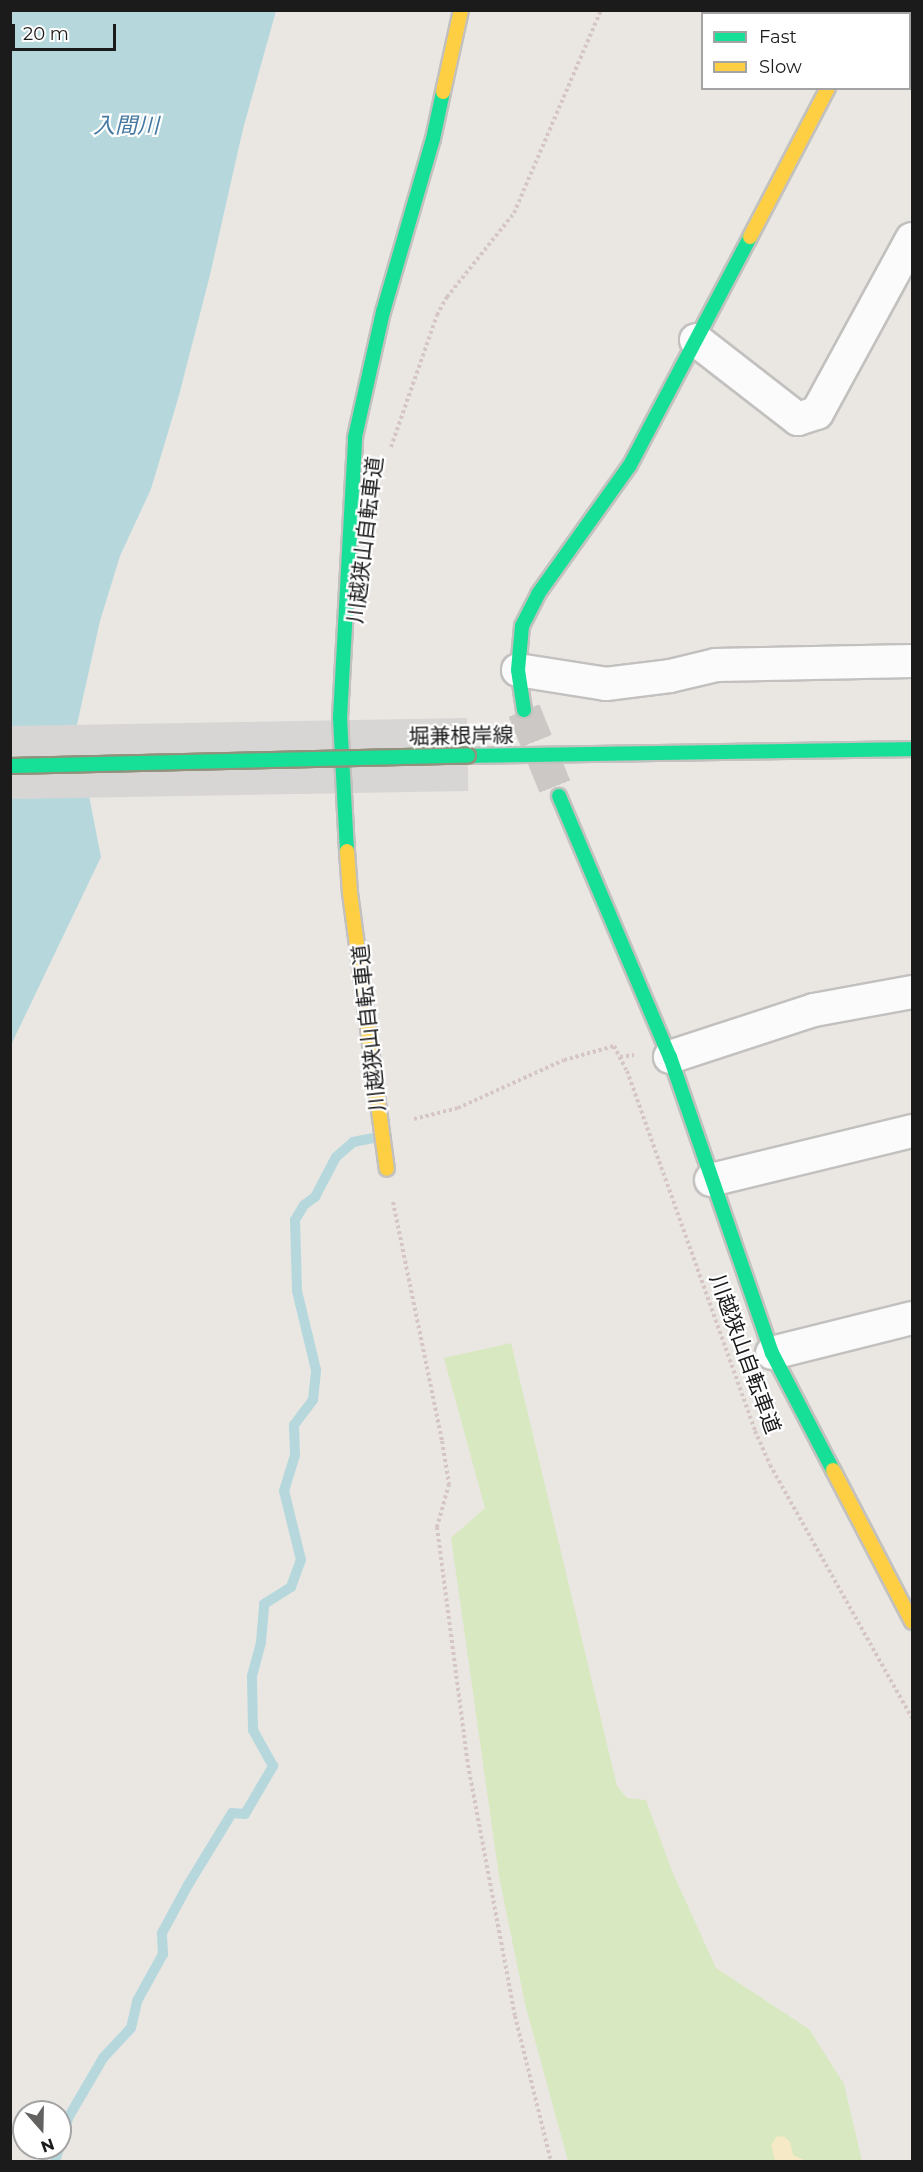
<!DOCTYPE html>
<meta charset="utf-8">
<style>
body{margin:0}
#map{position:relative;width:923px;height:2172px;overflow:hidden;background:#eae7e3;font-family:Montserrat,"Noto Sans JP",sans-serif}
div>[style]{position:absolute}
.grass>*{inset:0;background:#d8e8c0}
.sand>*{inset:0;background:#f6e9c5}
.water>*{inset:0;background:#b6d8dd}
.pier>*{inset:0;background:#d7d6d4;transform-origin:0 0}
.stream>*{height:10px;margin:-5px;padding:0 5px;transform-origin:5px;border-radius:5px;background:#b6d8dd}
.secondary-tunnel>*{height:33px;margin-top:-16.5px;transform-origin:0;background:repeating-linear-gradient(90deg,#cbc8c5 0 33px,transparent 0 49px)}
.path>*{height:4px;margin-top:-2px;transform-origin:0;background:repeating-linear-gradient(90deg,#d6c6c3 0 3px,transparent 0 6px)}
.roads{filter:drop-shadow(2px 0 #c2c1bf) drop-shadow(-2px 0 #c2c1bf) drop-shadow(0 2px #c2c1bf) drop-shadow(0 -2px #c2c1bf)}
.street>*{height:32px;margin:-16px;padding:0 16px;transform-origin:16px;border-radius:16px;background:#fcfbfb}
.fast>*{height:14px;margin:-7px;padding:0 7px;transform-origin:7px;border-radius:7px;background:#16e098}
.slow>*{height:14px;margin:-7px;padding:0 7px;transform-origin:7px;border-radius:7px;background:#ffcf43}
.bridges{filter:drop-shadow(2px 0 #92927c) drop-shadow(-2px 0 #92927c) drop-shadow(0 2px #92927c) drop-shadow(0 -2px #92927c)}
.fast-bridge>*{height:14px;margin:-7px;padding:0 7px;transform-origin:7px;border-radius:7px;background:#16e098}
span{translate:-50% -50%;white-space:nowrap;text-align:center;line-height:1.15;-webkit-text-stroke:4.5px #fff;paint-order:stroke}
.street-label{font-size:21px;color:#1b1b1b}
.water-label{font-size:22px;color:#4579a2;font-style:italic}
.frame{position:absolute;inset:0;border:12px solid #1b1b1b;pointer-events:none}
.legend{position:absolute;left:701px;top:12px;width:210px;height:78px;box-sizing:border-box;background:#fff;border:2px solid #a4a4a4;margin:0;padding:8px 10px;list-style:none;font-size:18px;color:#1b1b1b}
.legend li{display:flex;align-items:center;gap:12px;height:30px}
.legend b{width:30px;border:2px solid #a4a4a4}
.north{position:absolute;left:12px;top:2100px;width:60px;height:60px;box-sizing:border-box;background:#fff;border:2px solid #a4a4a4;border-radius:50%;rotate:160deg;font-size:16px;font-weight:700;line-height:24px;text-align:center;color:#1b1b1b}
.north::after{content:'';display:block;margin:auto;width:21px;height:27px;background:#636261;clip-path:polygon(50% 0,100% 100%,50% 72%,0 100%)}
.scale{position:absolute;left:12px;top:24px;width:104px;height:27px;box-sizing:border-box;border:3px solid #1b1b1b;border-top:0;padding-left:8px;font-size:18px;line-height:21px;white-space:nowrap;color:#1b1b1b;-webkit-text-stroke:4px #fff;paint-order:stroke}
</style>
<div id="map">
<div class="grass">
<div style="clip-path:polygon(511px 1343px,617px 1786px,627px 1798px,646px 1800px,672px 1871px,716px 1968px,809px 2029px,844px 2084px,862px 2161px,568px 2161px,525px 2004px,499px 1876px,451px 1538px,485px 1508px,444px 1358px)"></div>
</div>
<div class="sand">
<div style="clip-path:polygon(777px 2136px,785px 2137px,790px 2142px,793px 2155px,806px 2161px,775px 2161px,771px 2145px)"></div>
</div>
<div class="water">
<div style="clip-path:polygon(11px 11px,276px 11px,243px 129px,210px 275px,178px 399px,151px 489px,120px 556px,100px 621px,76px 729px,101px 857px,11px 1045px)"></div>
</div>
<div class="pier">
<div style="left:467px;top:718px;width:73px;height:457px;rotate:89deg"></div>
</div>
<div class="stream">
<div style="left:60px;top:2145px;width:28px;rotate:-73deg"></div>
<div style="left:68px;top:2118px;width:69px;rotate:-59.7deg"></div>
<div style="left:103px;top:2058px;width:41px;rotate:-47deg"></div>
<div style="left:131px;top:2028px;width:28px;rotate:-77deg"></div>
<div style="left:137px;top:2001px;width:54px;rotate:-61deg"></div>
<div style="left:163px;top:1954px;width:21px;rotate:-93deg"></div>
<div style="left:162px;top:1933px;width:55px;rotate:-61.6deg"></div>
<div style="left:188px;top:1885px;width:84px;rotate:-58.6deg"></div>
<div style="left:232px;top:1813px;width:13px;rotate:4deg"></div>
<div style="left:245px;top:1814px;width:56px;rotate:-59.7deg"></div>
<div style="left:273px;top:1766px;width:41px;rotate:-119.1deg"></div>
<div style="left:253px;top:1730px;width:54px;rotate:-91.1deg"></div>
<div style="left:252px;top:1676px;width:35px;rotate:-75deg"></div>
<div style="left:261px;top:1642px;width:38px;rotate:-85deg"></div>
<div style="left:264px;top:1604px;width:32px;rotate:-32deg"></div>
<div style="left:291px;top:1587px;width:29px;rotate:-70deg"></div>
<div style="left:301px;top:1560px;width:71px;rotate:-103.8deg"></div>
<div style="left:284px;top:1491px;width:38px;rotate:-73deg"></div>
<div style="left:295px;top:1455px;width:30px;rotate:-92deg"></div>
<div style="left:294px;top:1425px;width:31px;rotate:-53deg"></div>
<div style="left:313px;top:1400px;width:30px;rotate:-84deg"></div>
<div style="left:316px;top:1370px;width:81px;rotate:-103.5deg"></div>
<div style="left:297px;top:1291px;width:71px;rotate:-91.6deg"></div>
<div style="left:295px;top:1220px;width:17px;rotate:-59deg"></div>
<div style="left:304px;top:1205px;width:14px;rotate:-36deg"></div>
<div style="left:315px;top:1197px;width:45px;rotate:-62.3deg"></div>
<div style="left:336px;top:1157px;width:23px;rotate:-41deg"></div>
<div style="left:353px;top:1142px;width:21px;rotate:-11deg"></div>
<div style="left:55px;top:2162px;width:15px;rotate:-74deg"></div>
</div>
<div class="secondary-tunnel">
<div style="left:524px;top:710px;width:93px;rotate:67.9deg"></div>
</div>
<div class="path">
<div style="left:391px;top:447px;width:140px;rotate:-70.8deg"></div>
<div style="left:437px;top:315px;width:21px;rotate:-61deg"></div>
<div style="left:447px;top:297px;width:107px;rotate:-51.4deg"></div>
<div style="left:514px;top:213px;width:221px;rotate:-66.8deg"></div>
<div style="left:620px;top:1057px;width:14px;rotate:-8deg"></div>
<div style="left:414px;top:1119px;width:45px;rotate:-14deg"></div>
<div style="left:458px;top:1108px;width:116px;rotate:-24.4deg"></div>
<div style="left:564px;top:1060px;width:52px;rotate:-15.6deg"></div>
<div style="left:614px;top:1046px;width:28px;rotate:63deg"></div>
<div style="left:627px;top:1071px;width:382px;rotate:70.4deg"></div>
<div style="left:755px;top:1431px;width:37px;rotate:66deg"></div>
<div style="left:770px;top:1465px;width:290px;rotate:60.7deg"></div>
<div style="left:393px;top:1202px;width:244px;rotate:78.4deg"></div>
<div style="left:442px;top:1441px;width:44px;rotate:80.8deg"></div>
<div style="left:449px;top:1484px;width:45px;rotate:105.6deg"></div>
<div style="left:437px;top:1527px;width:240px;rotate:82.6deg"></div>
<div style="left:468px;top:1765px;width:255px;rotate:79.4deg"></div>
<div style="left:515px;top:2016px;width:150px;rotate:76.1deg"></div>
</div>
<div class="roads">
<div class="street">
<div style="left:867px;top:14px;width:4px;rotate:-76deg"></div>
<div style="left:696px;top:340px;width:129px;rotate:37.8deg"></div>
<div style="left:798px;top:419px;width:20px;rotate:-18deg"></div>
<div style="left:817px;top:413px;width:198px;rotate:-61.4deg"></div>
<div style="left:518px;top:670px;width:89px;rotate:9deg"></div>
<div style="left:606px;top:684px;width:64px;rotate:-7.1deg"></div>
<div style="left:670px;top:676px;width:47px;rotate:-13.4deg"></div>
<div style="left:716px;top:665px;width:196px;rotate:-1.2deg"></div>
<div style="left:670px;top:1057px;width:151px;rotate:-18.1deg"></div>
<div style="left:814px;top:1010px;width:100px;rotate:-10.4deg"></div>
<div style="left:711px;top:1180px;width:207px;rotate:-13.7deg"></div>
<div style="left:772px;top:1353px;width:144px;rotate:-14deg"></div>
</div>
<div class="fast">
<div style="left:524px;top:710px;width:40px;rotate:-98.5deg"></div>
<div style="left:518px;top:670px;width:44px;rotate:-84.8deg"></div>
<div style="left:522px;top:626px;width:36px;rotate:-63deg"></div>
<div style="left:538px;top:594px;width:158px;rotate:-54.5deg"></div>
<div style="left:630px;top:465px;width:258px;rotate:-62.2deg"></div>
<div style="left:468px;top:756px;width:444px;rotate:-0.9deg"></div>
<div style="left:559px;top:796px;width:284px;rotate:67deg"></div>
<div style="left:670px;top:1057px;width:313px;rotate:71deg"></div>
<div style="left:772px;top:1353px;width:132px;rotate:62.5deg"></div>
<div style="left:347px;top:851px;width:133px;rotate:-93deg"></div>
<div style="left:340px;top:718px;width:281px;rotate:-86.9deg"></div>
<div style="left:355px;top:437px;width:128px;rotate:-77.4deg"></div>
<div style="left:383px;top:312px;width:180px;rotate:-73.9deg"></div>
<div style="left:433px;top:139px;width:48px;rotate:-78deg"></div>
</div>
<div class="slow">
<div style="left:443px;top:92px;width:84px;rotate:-77.6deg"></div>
<div style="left:750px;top:237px;width:168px;rotate:-62.4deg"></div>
<div style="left:347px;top:851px;width:42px;rotate:85.9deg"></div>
<div style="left:350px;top:893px;width:278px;rotate:82.4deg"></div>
<div style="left:833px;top:1470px;width:171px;rotate:62.5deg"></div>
</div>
</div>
<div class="bridges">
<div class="fast-bridge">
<div style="left:10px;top:766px;width:458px;rotate:-1.3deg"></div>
</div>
</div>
<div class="street-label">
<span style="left:365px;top:540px;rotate:-83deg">川越狭山自転車道</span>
<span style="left:461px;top:736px;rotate:-1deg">堀兼根岸線</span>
<span style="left:369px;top:1028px;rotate:-96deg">川越狭山自転車道</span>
<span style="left:745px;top:1354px;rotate:70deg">川越狭山自転車道</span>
</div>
<div class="water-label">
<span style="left:126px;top:126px">入間川</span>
</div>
<div class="frame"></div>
<ul class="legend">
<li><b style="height:8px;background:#16e098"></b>Fast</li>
<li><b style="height:8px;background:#ffcf43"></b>Slow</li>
</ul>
<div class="north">N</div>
<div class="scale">20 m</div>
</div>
